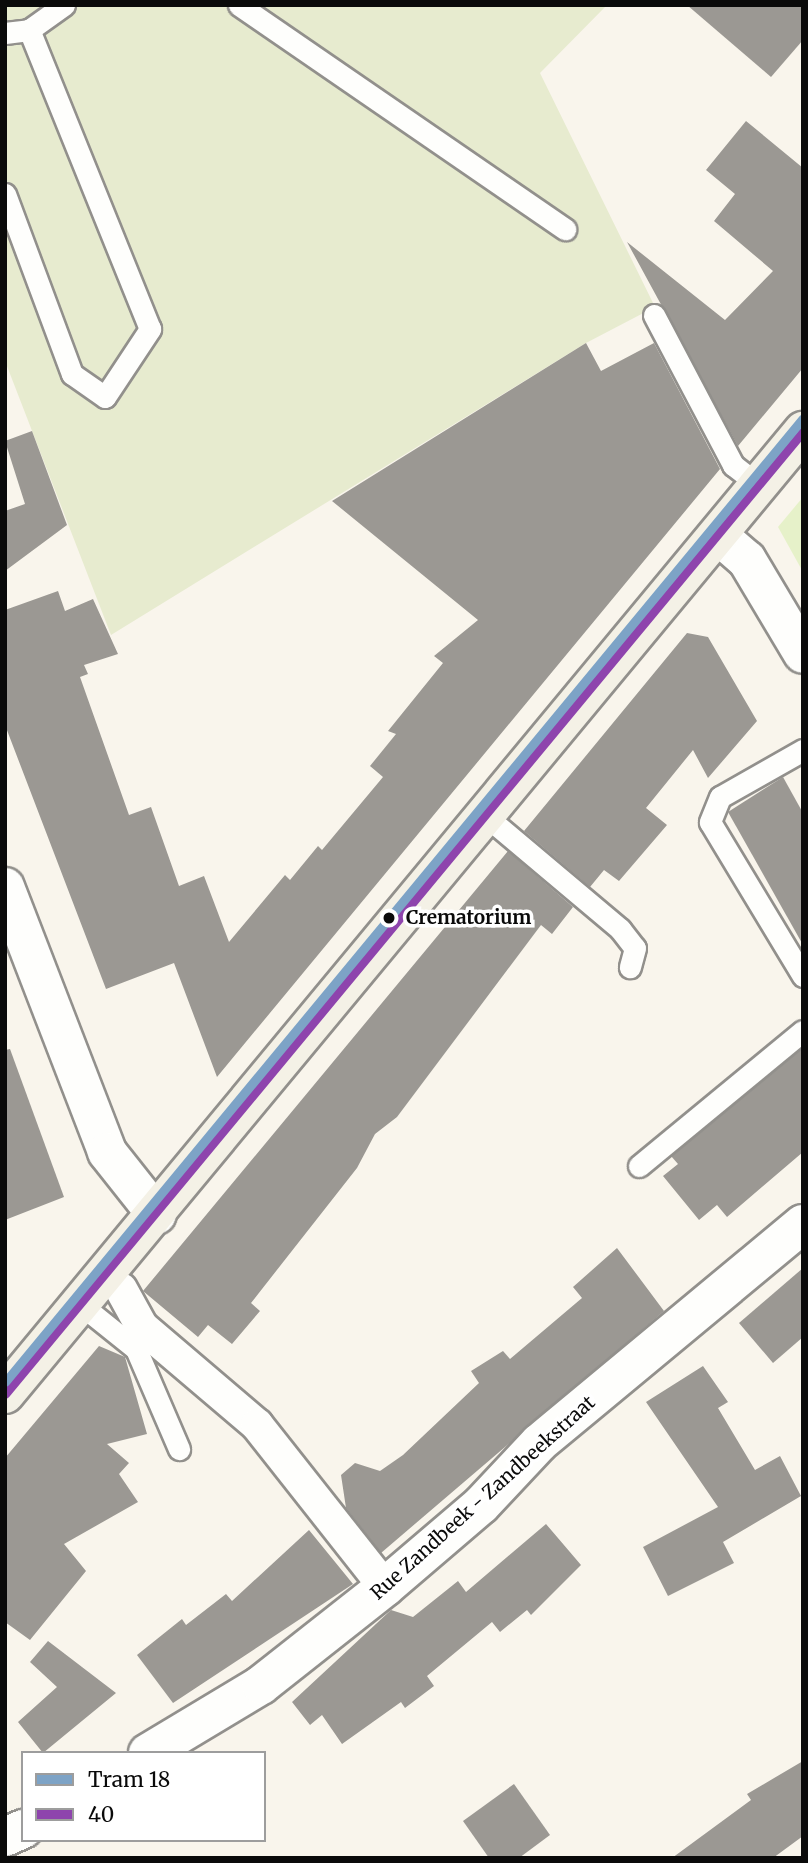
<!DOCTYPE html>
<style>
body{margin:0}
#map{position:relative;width:808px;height:1863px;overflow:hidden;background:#f9f5ec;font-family:Merriweather,serif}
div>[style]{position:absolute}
.green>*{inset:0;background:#e6f1c9}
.cemetery>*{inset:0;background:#e7ebcf}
.building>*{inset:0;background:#9b9893}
.roads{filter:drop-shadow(2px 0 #92908c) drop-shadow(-2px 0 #92908c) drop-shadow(0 2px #92908c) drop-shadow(0 -2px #92908c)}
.service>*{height:21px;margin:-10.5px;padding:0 10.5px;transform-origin:10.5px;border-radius:10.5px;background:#fefefc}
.pedestrian>*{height:32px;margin:-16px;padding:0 16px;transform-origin:16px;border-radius:16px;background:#fefefc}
.minor>*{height:38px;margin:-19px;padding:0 19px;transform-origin:19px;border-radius:19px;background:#fefefc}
.secondary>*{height:38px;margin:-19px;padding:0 19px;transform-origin:19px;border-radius:19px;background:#f4f1e6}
.bus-1>*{height:9px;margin:-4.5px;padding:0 4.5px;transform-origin:4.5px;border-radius:4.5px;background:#8e44ad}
.tram-1>*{height:9px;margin:-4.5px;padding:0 4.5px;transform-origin:4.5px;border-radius:4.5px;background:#7da3c6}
.dots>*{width:19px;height:19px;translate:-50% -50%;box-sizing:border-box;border:4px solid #fff;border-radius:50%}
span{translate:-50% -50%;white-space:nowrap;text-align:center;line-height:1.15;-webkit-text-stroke:7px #fff;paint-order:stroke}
.stop-label{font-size:19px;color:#0a0a0a;font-weight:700}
.left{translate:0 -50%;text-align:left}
.street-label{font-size:19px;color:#0a0a0a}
.frame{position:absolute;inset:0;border:7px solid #0a0a0a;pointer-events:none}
.legend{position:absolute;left:21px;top:1751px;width:245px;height:91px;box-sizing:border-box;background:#fff;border:2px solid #9d9d9d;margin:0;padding:9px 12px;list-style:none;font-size:21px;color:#0a0a0a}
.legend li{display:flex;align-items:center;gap:14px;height:35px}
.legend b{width:35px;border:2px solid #9d9d9d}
</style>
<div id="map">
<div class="green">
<div style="clip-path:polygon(803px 497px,803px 572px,778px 527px)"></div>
</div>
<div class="cemetery">
<div style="clip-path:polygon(5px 5px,607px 5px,540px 73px,655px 307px,586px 343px,111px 635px,5px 361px)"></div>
</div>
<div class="building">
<div style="clip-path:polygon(687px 5px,803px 5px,803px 40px,771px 77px)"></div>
<div style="clip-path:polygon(746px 121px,803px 168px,803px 368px,738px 446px,627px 242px,725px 320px,773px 271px,714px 221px,735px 194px,706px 170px)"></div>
<div style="clip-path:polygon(586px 343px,601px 371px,654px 343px,720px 469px,217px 1077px,174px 963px,106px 989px,5px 725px,5px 610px,58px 591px,65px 611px,93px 599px,118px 654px,84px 665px,88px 674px,80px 677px,129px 815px,151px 807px,179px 886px,204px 876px,229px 942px,285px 875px,290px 880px,318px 846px,322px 850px,383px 777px,370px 766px,396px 734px,388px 731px,443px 663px,434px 656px,478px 620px,332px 501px)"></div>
<div style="clip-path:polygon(32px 431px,67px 525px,5px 571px,5px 511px,25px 504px,5px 441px)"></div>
<div style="clip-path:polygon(687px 633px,708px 637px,757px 721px,708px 778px,693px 750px,646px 808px,667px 825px,619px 881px,604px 870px,590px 887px,524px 831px)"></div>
<div style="clip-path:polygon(783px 777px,803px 813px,803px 945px,728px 812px)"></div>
<div style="clip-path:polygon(508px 851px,573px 907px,552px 934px,541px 925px,397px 1117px,375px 1134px,357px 1168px,251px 1303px,260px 1311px,232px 1344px,208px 1325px,198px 1337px,143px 1291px)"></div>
<div style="clip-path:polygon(803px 1048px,803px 1152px,727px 1217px,717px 1205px,699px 1220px,663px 1176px,678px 1164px,671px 1156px)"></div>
<div style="clip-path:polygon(10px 1049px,64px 1197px,5px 1220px,5px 1050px)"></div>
<div style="clip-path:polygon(617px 1248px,664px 1311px,381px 1553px,346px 1508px,341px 1475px,355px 1463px,380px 1471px,403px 1455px,479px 1383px,471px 1371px,503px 1351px,510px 1359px,582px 1298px,573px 1287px)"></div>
<div style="clip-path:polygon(803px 1268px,803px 1337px,773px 1363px,739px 1323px)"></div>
<div style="clip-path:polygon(99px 1346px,125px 1357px,147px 1434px,107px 1444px,129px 1463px,119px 1474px,138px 1502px,64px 1544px,86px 1571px,30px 1640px,5px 1622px,5px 1458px)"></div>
<div style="clip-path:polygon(703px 1366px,728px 1402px,718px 1408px,755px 1470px,780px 1456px,801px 1496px,723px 1542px,734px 1563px,668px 1596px,643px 1547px,718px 1507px,646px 1402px)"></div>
<div style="clip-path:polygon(546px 1524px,581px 1565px,531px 1615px,527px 1610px,500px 1632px,492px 1622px,427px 1676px,434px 1686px,405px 1708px,401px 1702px,342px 1744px,322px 1715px,310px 1725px,292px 1702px,391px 1610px,413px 1617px,458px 1581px,466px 1592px)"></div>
<div style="clip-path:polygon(309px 1530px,353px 1584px,173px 1703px,137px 1655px,182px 1619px,186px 1625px,226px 1594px,232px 1601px)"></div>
<div style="clip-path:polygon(48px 1641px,116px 1693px,43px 1753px,18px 1722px,57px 1687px,30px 1662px)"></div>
<div style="clip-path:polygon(803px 1761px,803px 1836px,773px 1858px,672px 1858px,751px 1800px,747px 1794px)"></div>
<div style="clip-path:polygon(514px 1784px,550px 1835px,519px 1858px,489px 1858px,463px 1821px)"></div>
</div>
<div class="roads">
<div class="service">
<div style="left:239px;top:5px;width:396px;rotate:34.5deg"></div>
<div style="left:5px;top:33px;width:24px;rotate:-7deg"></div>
<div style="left:29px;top:30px;width:43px;rotate:-35.5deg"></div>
<div style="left:5px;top:194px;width:192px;rotate:69.6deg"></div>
<div style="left:72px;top:374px;width:40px;rotate:34.9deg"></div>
<div style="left:105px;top:397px;width:82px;rotate:-56.5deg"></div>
<div style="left:150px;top:329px;width:323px;rotate:-112deg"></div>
<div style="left:654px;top:315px;width:170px;rotate:62.2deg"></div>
<div style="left:733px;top:465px;width:33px;rotate:38deg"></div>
<div style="left:803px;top:750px;width:95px;rotate:150.5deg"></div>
<div style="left:720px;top:797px;width:27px;rotate:112deg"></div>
<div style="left:710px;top:822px;width:180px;rotate:58.9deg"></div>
<div style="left:487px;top:817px;width:174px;rotate:40.1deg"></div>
<div style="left:620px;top:929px;width:24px;rotate:52deg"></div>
<div style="left:635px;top:948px;width:20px;rotate:105deg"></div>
<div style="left:639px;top:1166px;width:212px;rotate:-39.5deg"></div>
<div style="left:80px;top:1304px;width:72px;rotate:38.8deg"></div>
<div style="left:136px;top:1349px;width:109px;rotate:66.7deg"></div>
</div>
<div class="pedestrian">
<div style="left:121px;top:1289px;width:43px;rotate:61.1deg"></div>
<div style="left:142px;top:1327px;width:151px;rotate:40.4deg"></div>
<div style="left:257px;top:1425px;width:206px;rotate:51.7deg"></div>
</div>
<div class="minor">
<div style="left:718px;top:535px;width:38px;rotate:41deg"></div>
<div style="left:747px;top:560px;width:109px;rotate:59.2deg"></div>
<div style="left:5px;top:887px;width:284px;rotate:68.9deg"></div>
<div style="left:107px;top:1152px;width:80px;rotate:51.6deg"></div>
<div style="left:148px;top:1753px;width:132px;rotate:-31deg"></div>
<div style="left:261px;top:1685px;width:158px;rotate:-38.3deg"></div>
<div style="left:385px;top:1587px;width:126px;rotate:-40.5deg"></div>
<div style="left:481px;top:1505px;width:85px;rotate:-46.9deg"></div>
<div style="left:539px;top:1443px;width:343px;rotate:-39.7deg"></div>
<div style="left:5px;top:1837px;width:20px;rotate:-24deg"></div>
</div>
<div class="secondary">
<div style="left:5px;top:1394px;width:1251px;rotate:-50.35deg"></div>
</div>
</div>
<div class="bus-1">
<div style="left:5px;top:1394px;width:1251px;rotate:-50.35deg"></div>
</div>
<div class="tram-1">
<div style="left:5px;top:1382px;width:1251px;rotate:-50.38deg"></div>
</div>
<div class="dots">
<div style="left:389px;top:918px;background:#0a0a0a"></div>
</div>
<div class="stop-label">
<span class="left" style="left:406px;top:918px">Crematorium</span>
</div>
<div class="street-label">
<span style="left:483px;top:1498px;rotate:-42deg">Rue Zandbeek - Zandbeekstraat</span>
</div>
<div class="frame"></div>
<ul class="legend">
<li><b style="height:9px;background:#7da3c6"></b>Tram 18</li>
<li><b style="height:9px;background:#8e44ad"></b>40</li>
</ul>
</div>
